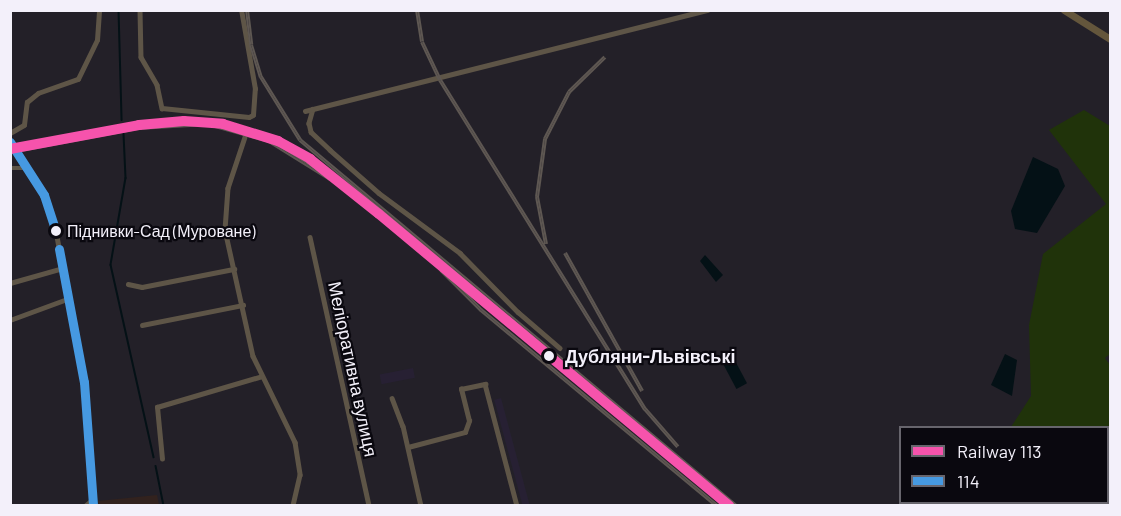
<!DOCTYPE html>
<meta charset="utf-8">
<style>
body{margin:0}
#map{position:relative;width:1121px;height:516px;overflow:hidden;background:#232028;font-family:Barlow,sans-serif}
div>[style]{position:absolute}
.built>*{inset:0;background:#272033;transform-origin:0 0}
.education>*{inset:0;background:#32221e}
.green>*{inset:0;background:#20330a}
.water>*{inset:0;background:#041116;transform-origin:0 0}
.stream>*{height:1.5px;margin:-0.75px;padding:0 0.75px;transform-origin:0.75px;border-radius:0.75px;background:#041116}
.minor>*{height:4.5px;margin:-2.25px;padding:0 2.25px;transform-origin:2.25px;border-radius:2.25px;background:#5e5547}
.highway>*{height:7px;margin:-3.5px;padding:0 3.5px;transform-origin:3.5px;border-radius:3.5px;background:#64563c}
.rail>*{height:4px;margin-top:-2px;transform-origin:0;background:repeating-linear-gradient(90deg,#0a080f 0 4.5px,#5e5752 0 9px);box-sizing:border-box;border-block:2px solid #5e5752}
.bus-1>*{height:9px;margin:-4.5px;padding:0 4.5px;transform-origin:4.5px;border-radius:4.5px;background:#4699e1}
.rail-1>*{height:10px;margin:-5px;padding:0 5px;transform-origin:5px;border-radius:5px;background:#f653ac}
.dots>*{width:16px;height:16px;translate:-50% -50%;box-sizing:border-box;border:3px solid #0a080f;border-radius:50%}
span{translate:-50% -50%;white-space:nowrap;text-align:center;line-height:1.15;-webkit-text-stroke:4.5px #0a080f;paint-order:stroke}
.bus-label{font-size:16px;color:#f3f0fa}
.left{translate:0 -50%;text-align:left}
.stop-label{font-size:18px;color:#f3f0fa;font-weight:700}
.street-label{font-size:18px;color:#f3f0fa}
.frame{position:absolute;inset:0;border:12px solid #f3f0fa;pointer-events:none}
.legend{position:absolute;left:899px;top:426px;width:210px;height:78px;box-sizing:border-box;background:#0a080f;border:2px solid #67656d;margin:0;padding:8px 10px;list-style:none;font-size:18px;color:#f3f0fa}
.legend li{display:flex;align-items:center;gap:12px;height:30px}
.legend b{width:30px;border:2px solid #67656d}
</style>
<div id="map">
<div class="built">
<div style="left:413px;top:368px;width:10px;height:34px;rotate:79deg"></div>
<div style="left:501px;top:398px;width:111px;height:7px;rotate:75deg"></div>
</div>
<div class="education">
<div style="clip-path:polygon(157px 495px,159px 505px,99px 505px,98px 501px)"></div>
</div>
<div class="green">
<div style="clip-path:polygon(1084px 110px,1110px 126px,1110px 354px,1105px 358px,1110px 365px,1110px 505px,1035px 505px,1033px 503px,1108px 502px,1108px 428px,1011px 427px,1031px 396px,1029px 325px,1043px 254px,1106px 204px,1049px 130px)"></div>
</div>
<div class="water">
<div style="clip-path:polygon(1033px 157px,1058px 169px,1065px 186px,1037px 233px,1015px 229px,1011px 211px)"></div>
<div style="clip-path:polygon(705px 255px,723px 275px,716px 282px,700px 261px)"></div>
<div style="clip-path:polygon(1005px 354px,1017px 360px,1012px 396px,991px 385px)"></div>
<div style="left:732px;top:355px;width:32px;height:12px;rotate:62deg"></div>
</div>
<div class="stream">
<div style="left:119px;top:10px;width:110px;rotate:88.4deg"></div>
<div style="left:124px;top:134px;width:44px;rotate:87.4deg"></div>
<div style="left:126px;top:178px;width:88px;rotate:99.8deg"></div>
<div style="left:111px;top:265px;width:197px;rotate:77.4deg"></div>
<div style="left:156px;top:466px;width:41px;rotate:78.7deg"></div>
</div>
<div class="minor">
<div style="left:140px;top:10px;width:47px;rotate:88.8deg"></div>
<div style="left:141px;top:57px;width:32px;rotate:60deg"></div>
<div style="left:157px;top:85px;width:24px;rotate:78deg"></div>
<div style="left:162px;top:108px;width:87px;rotate:5.9deg"></div>
<div style="left:249px;top:117px;width:4px;rotate:-27deg"></div>
<div style="left:253px;top:115px;width:26px;rotate:-86deg"></div>
<div style="left:255px;top:89px;width:80px;rotate:-100deg"></div>
<div style="left:313px;top:109px;width:15px;rotate:106deg"></div>
<div style="left:309px;top:123px;width:9px;rotate:77deg"></div>
<div style="left:311px;top:132px;width:26px;rotate:43deg"></div>
<div style="left:330px;top:150px;width:65px;rotate:41.3deg"></div>
<div style="left:379px;top:193px;width:101px;rotate:36.5deg"></div>
<div style="left:460px;top:253px;width:83px;rotate:45.5deg"></div>
<div style="left:518px;top:312px;width:55px;rotate:40.6deg"></div>
<div style="left:305px;top:111px;width:415px;rotate:-14.1deg"></div>
<div style="left:10px;top:133px;width:16px;rotate:-30deg"></div>
<div style="left:24px;top:125px;width:23px;rotate:-83deg"></div>
<div style="left:27px;top:102px;width:14px;rotate:-39deg"></div>
<div style="left:38px;top:93px;width:42px;rotate:-19.3deg"></div>
<div style="left:78px;top:79px;width:43px;rotate:-64deg"></div>
<div style="left:97px;top:40px;width:30px;rotate:-86deg"></div>
<div style="left:245px;top:137px;width:54px;rotate:108.4deg"></div>
<div style="left:228px;top:188px;width:42px;rotate:94.1deg"></div>
<div style="left:225px;top:230px;width:129px;rotate:77.5deg"></div>
<div style="left:253px;top:356px;width:96px;rotate:64deg"></div>
<div style="left:295px;top:442px;width:33px;rotate:81deg"></div>
<div style="left:300px;top:475px;width:32px;rotate:103deg"></div>
<div style="left:10px;top:141px;width:64px;rotate:57.8deg"></div>
<div style="left:44px;top:195px;width:38px;rotate:72deg"></div>
<div style="left:56px;top:231px;width:154px;rotate:79.5deg"></div>
<div style="left:84px;top:382px;width:124px;rotate:85.8deg"></div>
<div style="left:10px;top:168px;width:14px"></div>
<div style="left:310px;top:237px;width:275px;rotate:77.6deg"></div>
<div style="left:10px;top:283px;width:55px;rotate:-15.8deg"></div>
<div style="left:128px;top:284px;width:14px;rotate:12deg"></div>
<div style="left:142px;top:287px;width:94px;rotate:-11.1deg"></div>
<div style="left:10px;top:320px;width:61px;rotate:-20.2deg"></div>
<div style="left:142px;top:325px;width:103px;rotate:-11.2deg"></div>
<div style="left:392px;top:398px;width:30px;rotate:69deg"></div>
<div style="left:403px;top:426px;width:82px;rotate:77.3deg"></div>
<div style="left:408px;top:447px;width:59px;rotate:-14.7deg"></div>
<div style="left:465px;top:432px;width:12px;rotate:-70deg"></div>
<div style="left:469px;top:421px;width:33px;rotate:-104deg"></div>
<div style="left:461px;top:389px;width:25px;rotate:-12deg"></div>
<div style="left:485px;top:384px;width:126px;rotate:75.3deg"></div>
<div style="left:162px;top:459px;width:52px;rotate:-95.5deg"></div>
<div style="left:157px;top:407px;width:109px;rotate:-16.4deg"></div>
<div style="left:85px;top:506px;width:11px;rotate:-41deg"></div>
</div>
<div class="highway">
<div style="left:1064px;top:10px;width:54px;rotate:32.2deg"></div>
</div>
<div class="rail">
<div style="left:247px;top:10px;width:35px;rotate:83deg"></div>
<div style="left:251px;top:45px;width:34px;rotate:73deg"></div>
<div style="left:261px;top:77px;width:74px;rotate:58.2deg"></div>
<div style="left:300px;top:140px;width:569px;rotate:40.01deg"></div>
<div style="left:417px;top:10px;width:32px;rotate:81deg"></div>
<div style="left:422px;top:42px;width:42px;rotate:64.7deg"></div>
<div style="left:440px;top:80px;width:388px;rotate:58.1deg"></div>
<div style="left:645px;top:409px;width:50px;rotate:49deg"></div>
<div style="left:10px;top:152px;width:130px;rotate:-10.6deg"></div>
<div style="left:138px;top:128px;width:70px;rotate:-3.3deg"></div>
<div style="left:208px;top:124px;width:63px;rotate:15.6deg"></div>
<div style="left:269px;top:141px;width:72px;rotate:31.9deg"></div>
<div style="left:546px;top:244px;width:48px;rotate:-100.8deg"></div>
<div style="left:537px;top:197px;width:59px;rotate:-82.1deg"></div>
<div style="left:545px;top:139px;width:53px;rotate:-62.9deg"></div>
<div style="left:569px;top:92px;width:50px;rotate:-44.2deg"></div>
<div style="left:565px;top:253px;width:158px;rotate:60.8deg"></div>
<div style="left:441px;top:270px;width:57px;rotate:45deg"></div>
<div style="left:481px;top:310px;width:307px;rotate:39.7deg"></div>
</div>
<div class="bus-1">
<div style="left:10px;top:142px;width:63px;rotate:57.3deg"></div>
<div style="left:44px;top:195px;width:38px;rotate:72deg"></div>
<div style="left:59px;top:249px;width:135px;rotate:79.4deg"></div>
<div style="left:84px;top:382px;width:124px;rotate:85.8deg"></div>
</div>
<div class="rail-1">
<div style="left:10px;top:149px;width:131px;rotate:-10.5deg"></div>
<div style="left:139px;top:125px;width:45px;rotate:-5.1deg"></div>
<div style="left:184px;top:121px;width:39px;rotate:4deg"></div>
<div style="left:223px;top:124px;width:58px;rotate:17.2deg"></div>
<div style="left:278px;top:141px;width:37px;rotate:29deg"></div>
<div style="left:310px;top:159px;width:88px;rotate:38.6deg"></div>
<div style="left:379px;top:214px;width:456px;rotate:39.8deg"></div>
</div>
<div class="dots">
<div style="left:56px;top:231px;background:#f3f0fa"></div>
<div style="left:549px;top:356px;background:#f3f0fa"></div>
</div>
<div class="bus-label">
<span class="left" style="left:67px;top:231px">Піднивки-Сад (Муроване)</span>
</div>
<div class="stop-label">
<span class="left" style="left:565px;top:356px">Дубляни-Львівські</span>
</div>
<div class="street-label">
<span style="left:353px;top:369px;rotate:78deg">Меліоративна вулиця</span>
</div>
<div class="frame"></div>
<ul class="legend">
<li><b style="height:8px;background:#f653ac"></b>Railway 113</li>
<li><b style="height:8px;background:#4699e1"></b>114</li>
</ul>
</div>
